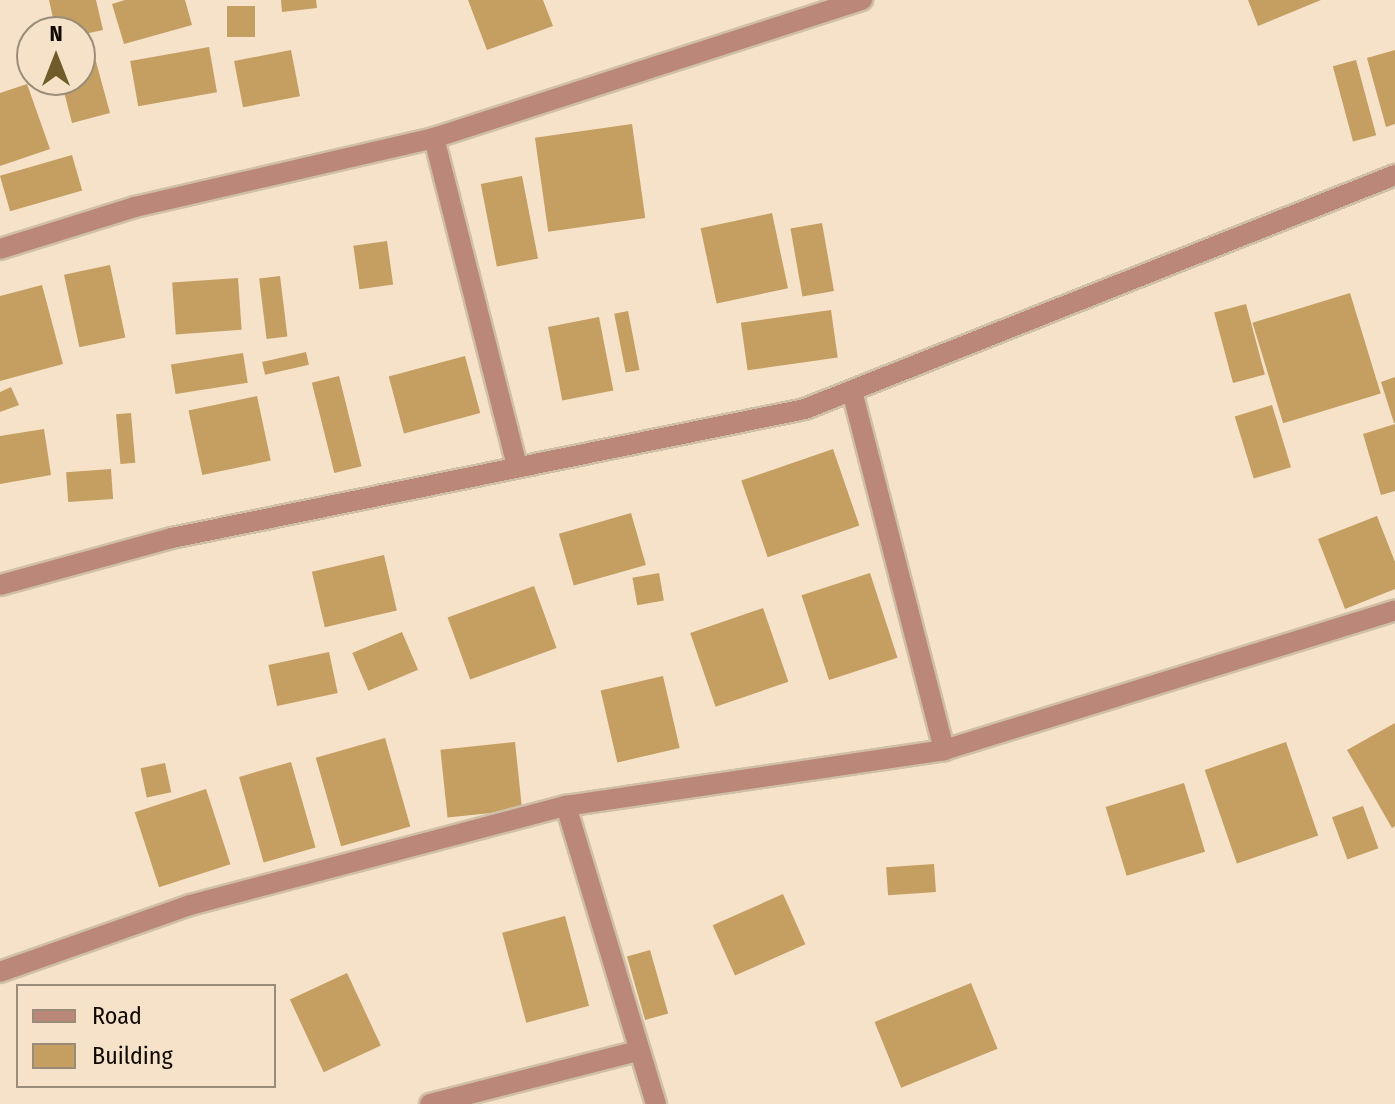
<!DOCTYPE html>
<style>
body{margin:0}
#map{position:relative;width:1395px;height:1104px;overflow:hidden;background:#f5e2c8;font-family:"Fira Sans Condensed",sans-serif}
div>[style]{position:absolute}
.building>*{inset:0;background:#c59e62;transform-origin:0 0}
.roads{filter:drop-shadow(2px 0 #d0bfa8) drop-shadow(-2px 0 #d0bfa8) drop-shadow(0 2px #d0bfa8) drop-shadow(0 -2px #d0bfa8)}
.minor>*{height:20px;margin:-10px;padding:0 10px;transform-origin:10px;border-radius:10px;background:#bb8779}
span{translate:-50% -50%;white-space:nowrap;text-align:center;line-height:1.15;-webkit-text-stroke:6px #f5e2c8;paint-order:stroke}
.legend{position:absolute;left:16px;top:984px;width:260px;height:104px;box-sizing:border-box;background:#f5e2c8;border:2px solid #998c79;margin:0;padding:10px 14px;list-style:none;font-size:24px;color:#100a03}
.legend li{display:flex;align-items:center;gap:16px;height:40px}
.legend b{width:40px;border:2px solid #998c79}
.north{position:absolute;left:16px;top:16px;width:80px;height:80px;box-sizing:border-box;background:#f5e2c8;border:2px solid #998c79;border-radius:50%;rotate:0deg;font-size:22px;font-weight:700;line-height:32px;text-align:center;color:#100a03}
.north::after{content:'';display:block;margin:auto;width:28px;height:36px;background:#705b2a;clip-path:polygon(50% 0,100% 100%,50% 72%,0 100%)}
</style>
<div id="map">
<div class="building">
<div style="clip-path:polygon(49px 0,96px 0,103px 30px,80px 35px,56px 32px)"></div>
<div style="clip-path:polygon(125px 0,185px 0,192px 25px,124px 44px,112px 4px)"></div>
<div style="clip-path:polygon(281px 0,316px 0,317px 8px,282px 12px)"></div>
<div style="clip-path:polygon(468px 0,543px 0,553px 26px,487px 50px)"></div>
<div style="clip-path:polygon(1248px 0,1321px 0,1258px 26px)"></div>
<div style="left:227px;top:6px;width:28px;height:31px"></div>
<div style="left:209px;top:47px;width:46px;height:80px;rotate:80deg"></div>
<div style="left:291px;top:50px;width:47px;height:58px;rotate:79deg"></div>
<div style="clip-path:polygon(1395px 50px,1395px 124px,1386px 127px,1367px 58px)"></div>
<div style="clip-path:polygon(95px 58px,110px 113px,72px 123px,61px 80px,80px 80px,80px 62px)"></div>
<div style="left:1356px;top:60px;width:78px;height:24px;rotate:75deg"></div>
<div style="clip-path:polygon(27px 84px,50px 149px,0 166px,0 93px)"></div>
<div style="left:632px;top:124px;width:95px;height:98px;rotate:82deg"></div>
<div style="left:72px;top:155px;width:37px;height:75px;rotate:74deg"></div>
<div style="left:522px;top:176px;width:84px;height:42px;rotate:79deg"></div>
<div style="left:772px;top:213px;width:77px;height:73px;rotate:78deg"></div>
<div style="left:822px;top:223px;width:69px;height:32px;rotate:80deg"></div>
<div style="left:387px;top:241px;width:44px;height:34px;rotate:82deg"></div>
<div style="left:110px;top:265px;width:74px;height:47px;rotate:78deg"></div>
<div style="left:280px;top:276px;width:61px;height:21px;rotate:83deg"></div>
<div style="left:238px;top:278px;width:52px;height:66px;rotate:86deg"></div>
<div style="clip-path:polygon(42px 285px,63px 364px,0 381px,0 296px)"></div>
<div style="left:1350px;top:293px;width:105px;height:102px;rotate:73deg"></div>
<div style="left:1246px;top:304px;width:73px;height:33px;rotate:75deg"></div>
<div style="left:831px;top:310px;width:48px;height:91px;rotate:82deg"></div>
<div style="left:628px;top:311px;width:60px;height:14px;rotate:79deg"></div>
<div style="left:599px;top:317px;width:75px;height:52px;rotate:79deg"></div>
<div style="left:306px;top:352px;width:13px;height:45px;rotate:77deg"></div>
<div style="left:243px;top:353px;width:30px;height:73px;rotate:81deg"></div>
<div style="left:465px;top:356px;width:59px;height:79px;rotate:75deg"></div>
<div style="left:339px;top:376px;width:93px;height:28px;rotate:76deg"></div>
<div style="clip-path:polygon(1395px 377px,1395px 423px,1394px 423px,1381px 382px)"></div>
<div style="clip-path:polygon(11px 387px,19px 405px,0 412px,0 392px)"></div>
<div style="left:257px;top:396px;width:66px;height:70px;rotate:78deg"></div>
<div style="left:1272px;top:405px;width:65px;height:39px;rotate:73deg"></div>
<div style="left:131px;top:413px;width:50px;height:15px;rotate:85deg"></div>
<div style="clip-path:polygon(1395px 424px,1395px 491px,1381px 495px,1363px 434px)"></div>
<div style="clip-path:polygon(44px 429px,51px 475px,0 484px,0 436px)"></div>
<div style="left:833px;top:449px;width:81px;height:97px;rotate:71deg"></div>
<div style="left:111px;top:469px;width:30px;height:45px;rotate:86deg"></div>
<div style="left:631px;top:513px;width:54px;height:75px;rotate:74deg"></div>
<div style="clip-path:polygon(1377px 516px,1395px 562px,1395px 589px,1345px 609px,1318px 539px)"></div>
<div style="left:384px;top:555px;width:57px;height:74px;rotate:77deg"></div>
<div style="left:659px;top:573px;width:28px;height:27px;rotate:80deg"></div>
<div style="left:870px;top:573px;width:89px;height:72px;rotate:72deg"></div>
<div style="left:534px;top:586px;width:66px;height:92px;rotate:70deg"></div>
<div style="left:763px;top:608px;width:78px;height:77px;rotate:71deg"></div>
<div style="left:402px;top:632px;width:41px;height:54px;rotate:67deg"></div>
<div style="left:329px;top:652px;width:42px;height:62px;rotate:78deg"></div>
<div style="left:663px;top:676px;width:74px;height:64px;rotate:77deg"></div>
<div style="clip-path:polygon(1395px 723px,1395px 826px,1392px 828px,1347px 750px)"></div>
<div style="left:385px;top:738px;width:92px;height:72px;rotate:74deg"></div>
<div style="left:515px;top:742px;width:68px;height:75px;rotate:84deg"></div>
<div style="left:1286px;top:742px;width:99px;height:86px;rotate:71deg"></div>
<div style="left:291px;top:762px;width:89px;height:54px;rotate:74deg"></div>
<div style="left:165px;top:763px;width:30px;height:25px;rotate:78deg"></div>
<div style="left:1184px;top:783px;width:72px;height:82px;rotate:73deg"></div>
<div style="left:206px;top:789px;width:79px;height:75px;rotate:72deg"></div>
<div style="left:1363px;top:806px;width:45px;height:33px;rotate:70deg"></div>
<div style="left:934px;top:864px;width:28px;height:48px;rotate:86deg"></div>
<div style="left:783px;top:894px;width:55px;height:77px;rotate:66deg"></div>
<div style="left:565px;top:916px;width:93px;height:65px;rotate:75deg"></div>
<div style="left:650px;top:950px;width:66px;height:24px;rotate:74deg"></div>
<div style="left:347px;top:973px;width:80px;height:63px;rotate:65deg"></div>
<div style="left:971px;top:983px;width:71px;height:104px;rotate:68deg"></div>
</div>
<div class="roads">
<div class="minor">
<div style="left:434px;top:138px;width:339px;rotate:75.8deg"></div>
<div style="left:0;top:249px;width:141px;rotate:-17.3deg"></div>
<div style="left:135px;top:207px;width:307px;rotate:-13deg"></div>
<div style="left:434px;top:138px;width:450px;rotate:-17.9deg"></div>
<div style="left:852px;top:391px;width:371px;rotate:75.6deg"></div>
<div style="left:0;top:585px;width:178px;rotate:-15.3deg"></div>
<div style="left:172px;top:538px;width:646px;rotate:-11.52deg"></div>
<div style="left:805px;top:409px;width:635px;rotate:-21.63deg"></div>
<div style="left:566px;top:806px;width:311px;rotate:73.2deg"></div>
<div style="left:0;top:972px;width:201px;rotate:-19.4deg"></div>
<div style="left:190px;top:905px;width:389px;rotate:-14.8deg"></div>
<div style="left:566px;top:806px;width:382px;rotate:-8.4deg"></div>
<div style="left:944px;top:750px;width:472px;rotate:-17.2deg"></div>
<div style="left:430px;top:1104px;width:215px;rotate:-14.3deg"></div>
</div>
</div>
<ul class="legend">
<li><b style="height:10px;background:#bb8779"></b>Road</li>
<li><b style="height:22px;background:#c59e62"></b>Building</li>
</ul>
<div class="north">N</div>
</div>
